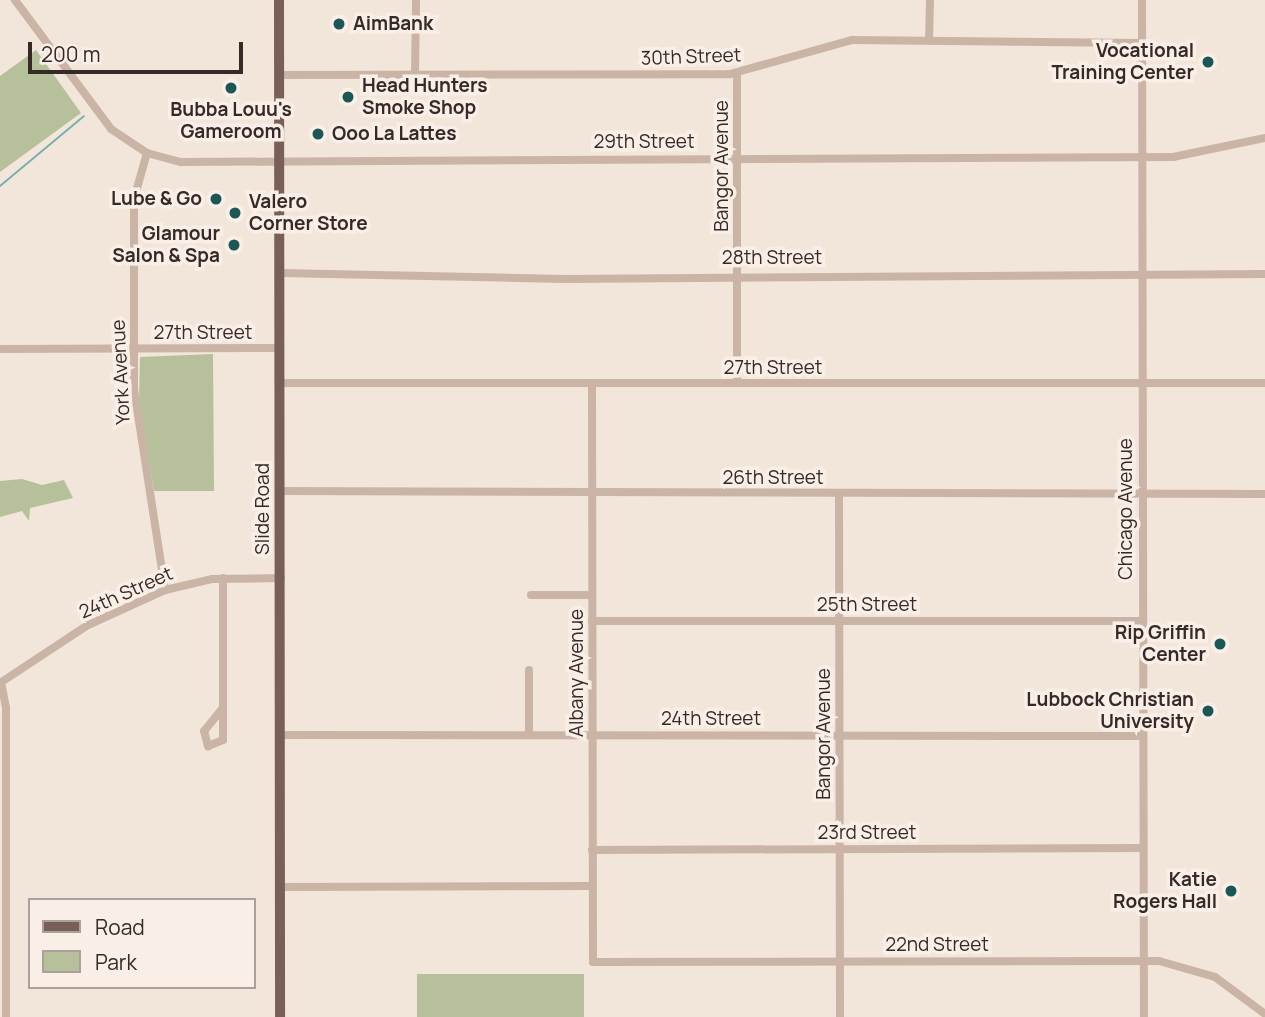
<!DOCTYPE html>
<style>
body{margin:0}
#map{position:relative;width:1265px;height:1017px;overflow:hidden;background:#f2e5da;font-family:Manrope,sans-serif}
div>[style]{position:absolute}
.green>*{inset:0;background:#b6c09a;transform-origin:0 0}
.stream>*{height:2px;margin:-1px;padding:0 1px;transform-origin:1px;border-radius:1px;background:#79afad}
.minor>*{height:8px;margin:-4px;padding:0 4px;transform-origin:4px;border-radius:4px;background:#cab4a6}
.major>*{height:10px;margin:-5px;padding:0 5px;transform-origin:5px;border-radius:5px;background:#786058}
.dots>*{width:19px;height:19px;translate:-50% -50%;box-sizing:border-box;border:4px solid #f9efe6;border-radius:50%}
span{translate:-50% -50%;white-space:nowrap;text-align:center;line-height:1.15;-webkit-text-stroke:7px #f9efe6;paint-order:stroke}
.poi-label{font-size:19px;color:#352a27;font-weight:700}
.left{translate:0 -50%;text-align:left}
.right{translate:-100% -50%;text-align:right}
.street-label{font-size:19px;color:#352a27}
.legend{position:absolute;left:28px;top:898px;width:228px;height:91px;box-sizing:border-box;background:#f9efe6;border:2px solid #aba09a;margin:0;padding:9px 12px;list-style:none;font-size:21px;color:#352a27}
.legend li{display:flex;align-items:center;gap:14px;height:35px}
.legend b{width:35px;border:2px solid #aba09a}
.scale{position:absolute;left:28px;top:42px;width:215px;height:32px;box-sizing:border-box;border:4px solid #352a27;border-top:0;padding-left:9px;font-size:21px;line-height:24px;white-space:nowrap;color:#352a27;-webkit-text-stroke:5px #f9efe6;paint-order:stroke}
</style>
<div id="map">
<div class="green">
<div style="clip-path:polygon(36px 50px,81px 113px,0 172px,0 76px)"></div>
<div style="clip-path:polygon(213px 354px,214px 491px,154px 491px,139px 403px,140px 357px)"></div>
<div style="clip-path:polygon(22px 479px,42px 485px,64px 480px,73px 498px,30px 508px,29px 521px,22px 511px,0 517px,0 481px)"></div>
<div style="left:417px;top:974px;width:167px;height:43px"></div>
</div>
<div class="stream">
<div style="left:0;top:186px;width:109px;rotate:-39.8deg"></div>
</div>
<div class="minor">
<div style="left:15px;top:0;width:161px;rotate:53.3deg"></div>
<div style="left:111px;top:129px;width:43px;rotate:33.7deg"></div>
<div style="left:147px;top:153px;width:35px;rotate:15deg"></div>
<div style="left:181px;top:162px;width:992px;rotate:-0.29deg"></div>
<div style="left:1173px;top:157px;width:94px;rotate:-11.7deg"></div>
<div style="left:1142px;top:0;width:1017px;rotate:89.89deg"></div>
<div style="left:929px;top:41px;width:41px;rotate:-88.6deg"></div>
<div style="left:737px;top:74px;width:309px;rotate:90deg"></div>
<div style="left:279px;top:75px;width:451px;rotate:-0.1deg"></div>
<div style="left:730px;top:74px;width:127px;rotate:-15.6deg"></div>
<div style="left:852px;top:40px;width:290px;rotate:0.6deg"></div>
<div style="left:415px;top:75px;width:75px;rotate:-89.2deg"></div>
<div style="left:147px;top:153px;width:48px;rotate:105.8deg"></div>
<div style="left:134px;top:199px;width:190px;rotate:90deg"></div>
<div style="left:134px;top:389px;width:203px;rotate:81.2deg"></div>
<div style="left:280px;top:273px;width:284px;rotate:1.2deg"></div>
<div style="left:564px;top:279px;width:701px;rotate:-0.41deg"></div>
<div style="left:0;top:349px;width:280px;rotate:-0.2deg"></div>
<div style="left:280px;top:383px;width:985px"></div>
<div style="left:592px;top:384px;width:578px;rotate:89.9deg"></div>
<div style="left:593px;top:962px;width:566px;rotate:-0.1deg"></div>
<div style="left:1159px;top:961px;width:58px;rotate:15.9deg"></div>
<div style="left:1215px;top:977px;width:62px;rotate:36.5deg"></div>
<div style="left:280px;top:491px;width:985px;rotate:0.17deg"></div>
<div style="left:839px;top:494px;width:523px;rotate:89.89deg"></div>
<div style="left:531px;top:595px;width:61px"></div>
<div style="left:592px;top:621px;width:550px"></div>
<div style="left:1px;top:682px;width:26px;rotate:79deg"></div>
<div style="left:6px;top:708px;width:309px;rotate:90deg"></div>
<div style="left:0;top:683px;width:105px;rotate:-33.4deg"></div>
<div style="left:88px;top:625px;width:85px;rotate:-24.4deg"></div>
<div style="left:165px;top:590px;width:48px;rotate:-13.2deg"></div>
<div style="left:212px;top:579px;width:69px;rotate:-0.8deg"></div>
<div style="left:222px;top:709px;width:28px;rotate:129deg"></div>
<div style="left:204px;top:731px;width:16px;rotate:75deg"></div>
<div style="left:208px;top:746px;width:16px;rotate:-22deg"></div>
<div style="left:223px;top:740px;width:162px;rotate:-90deg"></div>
<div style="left:281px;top:735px;width:861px;rotate:0.07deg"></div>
<div style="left:529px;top:735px;width:65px;rotate:-90deg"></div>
<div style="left:592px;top:850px;width:551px;rotate:-0.21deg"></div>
<div style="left:281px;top:887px;width:311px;rotate:-0.2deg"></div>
</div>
<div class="major">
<div style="left:279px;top:0;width:1017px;rotate:89.94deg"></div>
</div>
<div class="dots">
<div style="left:339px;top:24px;background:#1c5757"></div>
<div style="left:1208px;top:62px;background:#1c5757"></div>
<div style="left:231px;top:88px;background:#1c5757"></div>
<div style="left:348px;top:97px;background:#1c5757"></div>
<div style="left:318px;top:134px;background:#1c5757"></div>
<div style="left:216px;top:199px;background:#1c5757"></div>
<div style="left:235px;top:213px;background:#1c5757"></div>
<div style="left:234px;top:245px;background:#1c5757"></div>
<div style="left:1220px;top:644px;background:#1c5757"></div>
<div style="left:1208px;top:711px;background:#1c5757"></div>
<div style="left:1231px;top:891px;background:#1c5757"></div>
</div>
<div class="poi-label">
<span class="left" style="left:353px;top:24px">AimBank</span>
<span class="right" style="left:1194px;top:62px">Vocational<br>Training Center</span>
<span class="left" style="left:362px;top:97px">Head Hunters<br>Smoke Shop</span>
<span style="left:231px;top:121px">Bubba Louu's<br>Gameroom</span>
<span class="left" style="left:332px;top:134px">Ooo La Lattes</span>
<span class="right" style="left:202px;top:199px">Lube &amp; Go</span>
<span class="left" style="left:249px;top:213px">Valero<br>Corner Store</span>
<span class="right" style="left:220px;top:245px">Glamour<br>Salon &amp; Spa</span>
<span class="right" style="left:1206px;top:644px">Rip Griffin<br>Center</span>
<span class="right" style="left:1194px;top:711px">Lubbock Christian<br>University</span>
<span class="right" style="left:1217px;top:891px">Katie<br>Rogers Hall</span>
</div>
<div class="street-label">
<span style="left:691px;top:57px;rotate:-2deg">30th Street</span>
<span style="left:644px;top:142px">29th Street</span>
<span style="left:722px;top:166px;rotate:-90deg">Bangor Avenue</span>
<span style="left:772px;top:258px">28th Street</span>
<span style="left:203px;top:333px">27th Street</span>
<span style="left:773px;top:368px">27th Street</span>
<span style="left:121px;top:372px;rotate:-93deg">York Avenue</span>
<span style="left:773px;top:478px">26th Street</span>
<span style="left:263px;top:509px;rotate:-90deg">Slide Road</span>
<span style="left:1126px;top:509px;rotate:-90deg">Chicago Avenue</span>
<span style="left:126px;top:593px;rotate:-24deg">24th Street</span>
<span style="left:867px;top:605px">25th Street</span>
<span style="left:577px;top:673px;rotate:-90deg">Albany Avenue</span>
<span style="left:711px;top:719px">24th Street</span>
<span style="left:824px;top:734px;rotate:-90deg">Bangor Avenue</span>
<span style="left:867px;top:833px">23rd Street</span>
<span style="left:937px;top:945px">22nd Street</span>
</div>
<ul class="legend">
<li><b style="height:9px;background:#786058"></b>Road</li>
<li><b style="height:19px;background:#b6c09a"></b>Park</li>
</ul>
<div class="scale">200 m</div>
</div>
